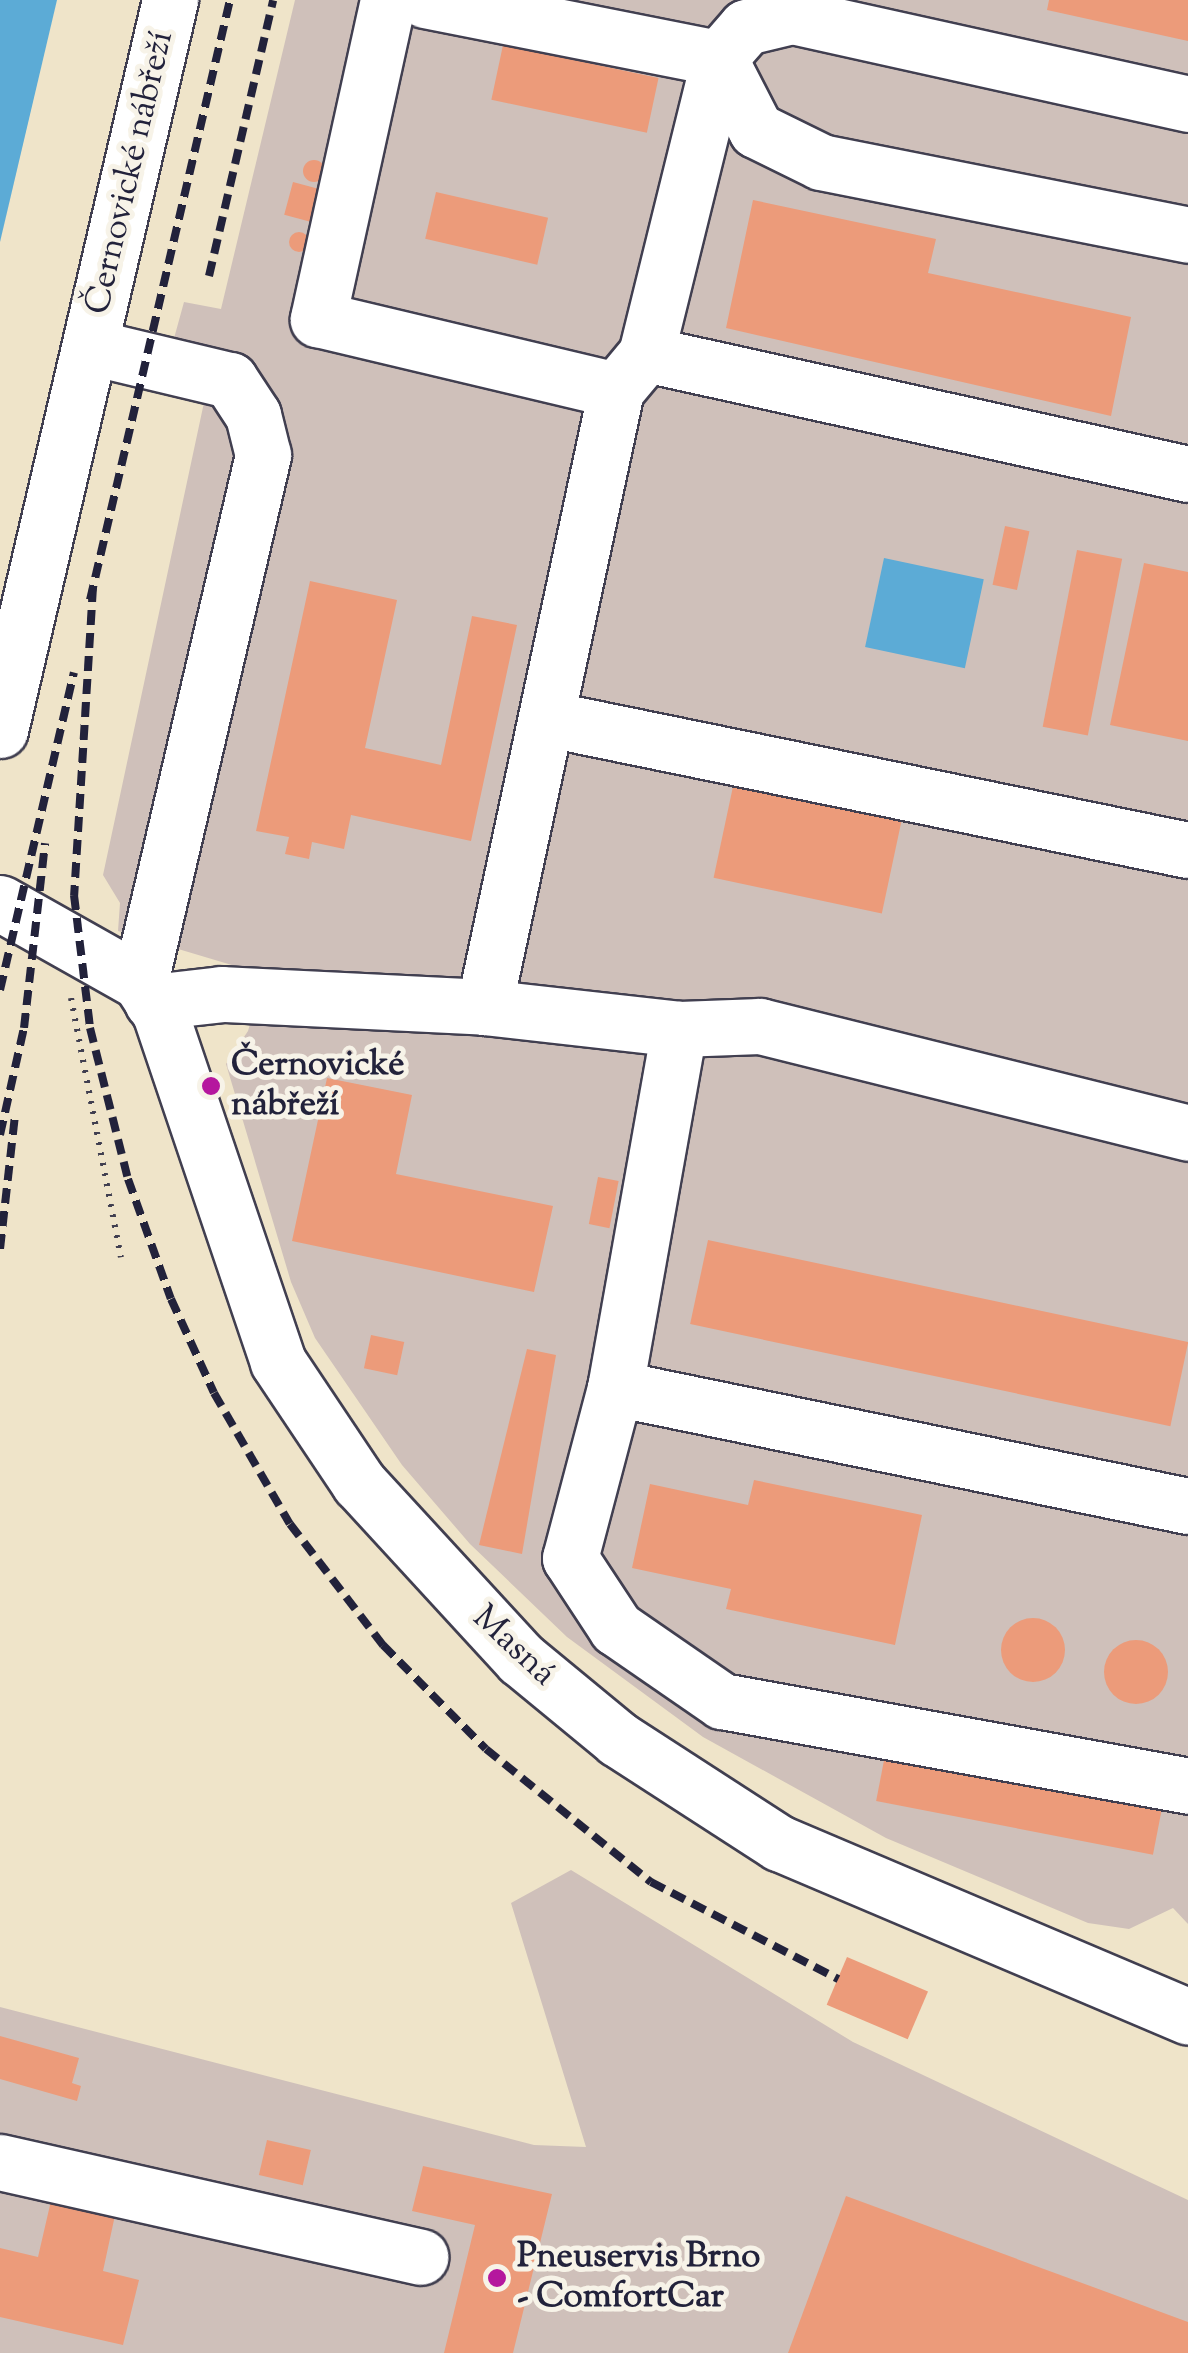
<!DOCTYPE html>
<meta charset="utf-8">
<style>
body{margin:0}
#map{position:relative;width:1188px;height:2353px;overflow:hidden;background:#efe4c9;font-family:"Sorts Mill Goudy",serif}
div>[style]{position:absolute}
.industrial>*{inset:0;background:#cfc0ba}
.water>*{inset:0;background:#5cabd6;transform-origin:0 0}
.building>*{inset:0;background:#ec9b7a;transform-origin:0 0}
.round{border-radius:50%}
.path>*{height:6px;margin-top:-3px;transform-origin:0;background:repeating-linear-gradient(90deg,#413f50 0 2.5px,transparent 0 10.5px)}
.roads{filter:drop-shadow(2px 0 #413f50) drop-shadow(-2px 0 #413f50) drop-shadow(0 2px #413f50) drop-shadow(0 -2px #413f50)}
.minor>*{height:55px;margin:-27.5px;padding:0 27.5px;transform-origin:27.5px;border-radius:27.5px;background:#fff}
.rail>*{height:8px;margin-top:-4px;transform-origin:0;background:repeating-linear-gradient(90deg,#22223b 0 15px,transparent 0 23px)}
.dots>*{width:28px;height:28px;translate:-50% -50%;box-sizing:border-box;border:5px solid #f7f3e8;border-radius:50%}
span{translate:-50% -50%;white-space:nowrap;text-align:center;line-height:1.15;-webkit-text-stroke:10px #f7f3e8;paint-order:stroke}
.street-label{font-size:35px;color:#22223b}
.poi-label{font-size:35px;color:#22223b;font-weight:700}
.left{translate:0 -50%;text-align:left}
</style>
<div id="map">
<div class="industrial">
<div style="clip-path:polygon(295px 0,1188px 0,1188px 1924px,1173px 1908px,1129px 1929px,1088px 1923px,886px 1838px,703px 1737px,567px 1637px,470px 1544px,402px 1465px,315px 1338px,291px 1282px,226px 1064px,248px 1031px,265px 975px,118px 931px,120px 903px,103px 875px,215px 351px,173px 342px,184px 302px,221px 309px)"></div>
<div style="clip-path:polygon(571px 1870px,853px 2042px,1188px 2200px,1188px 2353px,0 2353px,0 2007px,534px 2145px,586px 2147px,511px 1903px)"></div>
</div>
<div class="water">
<div style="clip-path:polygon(0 0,57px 0,0 242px)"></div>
<div style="left:884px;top:558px;width:102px;height:91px;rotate:12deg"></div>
</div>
<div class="building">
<div style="clip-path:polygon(1049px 0,1188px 0,1188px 41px,1047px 10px)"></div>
<div style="left:503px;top:45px;width:159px;height:56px;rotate:12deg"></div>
<div class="round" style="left:303px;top:160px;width:22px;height:22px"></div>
<div style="left:293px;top:182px;width:28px;height:34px;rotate:15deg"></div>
<div style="left:436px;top:192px;width:115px;height:48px;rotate:13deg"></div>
<div style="clip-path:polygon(753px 200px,936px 239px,928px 273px,1131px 317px,1111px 416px,726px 328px)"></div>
<div class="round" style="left:289px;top:232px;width:20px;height:20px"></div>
<div style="left:1005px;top:526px;width:25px;height:60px;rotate:12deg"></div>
<div style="left:1077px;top:550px;width:46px;height:180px;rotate:11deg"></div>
<div style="clip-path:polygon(1144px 563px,1188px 572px,1188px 741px,1110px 725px)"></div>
<div style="clip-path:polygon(310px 581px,397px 600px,365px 748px,441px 765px,472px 616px,517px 625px,471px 841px,351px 815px,344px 849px,312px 842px,309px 859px,285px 854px,289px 837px,256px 831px)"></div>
<div style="left:735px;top:777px;width:172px;height:103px;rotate:12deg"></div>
<div style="clip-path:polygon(327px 1078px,412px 1095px,396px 1174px,553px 1206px,534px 1292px,292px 1241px)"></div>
<div style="left:598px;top:1177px;width:21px;height:48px;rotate:11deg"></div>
<div style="left:708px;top:1240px;width:491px;height:86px;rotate:12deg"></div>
<div style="left:371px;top:1335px;width:34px;height:34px;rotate:12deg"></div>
<div style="clip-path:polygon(527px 1349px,556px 1355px,522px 1554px,479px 1545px)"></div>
<div style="clip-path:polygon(754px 1480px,922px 1515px,895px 1645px,726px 1609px,731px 1589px,632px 1568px,650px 1484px,748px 1505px)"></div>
<div class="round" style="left:1001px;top:1618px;width:64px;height:64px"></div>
<div class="round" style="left:1104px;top:1640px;width:64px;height:64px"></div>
<div style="left:887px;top:1745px;width:282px;height:57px;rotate:11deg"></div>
<div style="left:847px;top:1957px;width:88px;height:52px;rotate:23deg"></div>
<div style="clip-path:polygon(0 2036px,79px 2058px,72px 2083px,81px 2086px,77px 2101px,0 2079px)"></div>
<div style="left:267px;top:2140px;width:45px;height:36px;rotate:13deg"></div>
<div style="clip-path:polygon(423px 2166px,552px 2194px,513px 2353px,444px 2353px,475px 2225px,412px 2211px)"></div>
<div style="clip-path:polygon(53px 2192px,117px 2206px,103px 2271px,139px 2280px,123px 2345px,0 2317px,0 2248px,38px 2257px)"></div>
<div style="clip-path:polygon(846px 2196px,1188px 2322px,1188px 2353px,788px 2353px)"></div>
</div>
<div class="path">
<div style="left:71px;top:998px;width:264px;rotate:79.1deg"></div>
</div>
<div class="roads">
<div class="minor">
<div style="left:388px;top:0;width:327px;rotate:102.4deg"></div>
<div style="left:318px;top:319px;width:306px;rotate:13.4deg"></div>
<div style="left:425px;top:0;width:300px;rotate:11.2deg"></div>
<div style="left:719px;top:58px;width:81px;rotate:62.8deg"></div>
<div style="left:756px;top:130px;width:72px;rotate:26.2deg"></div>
<div style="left:821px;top:162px;width:374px;rotate:11.2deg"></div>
<div style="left:91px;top:347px;width:143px;rotate:13.4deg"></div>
<div style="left:230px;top:380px;width:42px;rotate:56.7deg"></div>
<div style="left:253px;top:415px;width:41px;rotate:76deg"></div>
<div style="left:263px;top:455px;width:541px;rotate:103.14deg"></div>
<div style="left:646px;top:354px;width:555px;rotate:12.48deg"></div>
<div style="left:549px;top:719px;width:652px;rotate:11.59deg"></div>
<div style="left:0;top:730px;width:750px;rotate:-76.89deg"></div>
<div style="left:0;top:903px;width:161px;rotate:29.4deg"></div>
<div style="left:140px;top:982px;width:37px;rotate:57deg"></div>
<div style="left:160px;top:1013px;width:368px;rotate:71.3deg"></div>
<div style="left:278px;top:1362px;width:146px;rotate:56.2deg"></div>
<div style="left:359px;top:1483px;width:239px;rotate:47.4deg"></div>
<div style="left:521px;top:1659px;width:126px;rotate:39.5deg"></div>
<div style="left:618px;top:1739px;width:192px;rotate:32.9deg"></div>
<div style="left:779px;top:1843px;width:444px;rotate:23deg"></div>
<div style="left:152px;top:1002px;width:70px;rotate:-6.5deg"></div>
<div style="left:222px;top:994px;width:262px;rotate:2.8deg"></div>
<div style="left:484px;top:1007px;width:631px;rotate:-77.92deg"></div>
<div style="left:616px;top:390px;width:47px;rotate:-50.2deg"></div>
<div style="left:646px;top:354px;width:305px;rotate:-76.1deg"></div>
<div style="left:719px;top:58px;width:41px;rotate:-48.9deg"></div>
<div style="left:746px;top:27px;width:47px;rotate:-13.4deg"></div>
<div style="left:792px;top:16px;width:406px;rotate:12.5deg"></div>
<div style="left:484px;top:1007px;width:196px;rotate:6.4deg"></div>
<div style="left:679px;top:1029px;width:81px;rotate:-2.1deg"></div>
<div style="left:760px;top:1026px;width:441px;rotate:14deg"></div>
<div style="left:679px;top:1029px;width:365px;rotate:100.1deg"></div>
<div style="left:615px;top:1388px;width:176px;rotate:104.8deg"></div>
<div style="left:570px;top:1558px;width:84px;rotate:56.7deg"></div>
<div style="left:616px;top:1628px;width:129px;rotate:34.6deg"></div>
<div style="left:722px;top:1701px;width:474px;rotate:10.3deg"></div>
<div style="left:615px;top:1388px;width:585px;rotate:11.64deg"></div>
<div style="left:0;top:2162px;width:431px;rotate:12.7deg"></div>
</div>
</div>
<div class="rail">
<div style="left:209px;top:276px;width:283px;rotate:-76.9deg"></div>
<div style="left:93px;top:587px;width:309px;rotate:93.5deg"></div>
<div style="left:74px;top:895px;width:134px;rotate:83.1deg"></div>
<div style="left:90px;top:1028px;width:156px;rotate:75.9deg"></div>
<div style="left:128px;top:1179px;width:127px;rotate:70.3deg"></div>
<div style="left:171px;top:1299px;width:103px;rotate:65.4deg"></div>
<div style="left:214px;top:1393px;width:151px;rotate:59.9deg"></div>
<div style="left:290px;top:1524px;width:153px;rotate:52.5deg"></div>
<div style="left:383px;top:1645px;width:146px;rotate:45.3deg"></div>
<div style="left:486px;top:1749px;width:212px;rotate:38.9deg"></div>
<div style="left:651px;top:1882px;width:211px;rotate:27.4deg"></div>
<div style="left:90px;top:600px;width:616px;rotate:-76.87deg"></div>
<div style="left:0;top:990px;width:326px;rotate:-76.9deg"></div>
<div style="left:0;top:1135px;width:110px;rotate:-77.4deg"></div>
<div style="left:24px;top:1028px;width:186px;rotate:-83.5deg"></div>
<div style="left:0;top:1249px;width:135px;rotate:-83.6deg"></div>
</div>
<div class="dots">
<div style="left:211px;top:1086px;background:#b5179e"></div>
<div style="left:497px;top:2278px;background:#b5179e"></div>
</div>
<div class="street-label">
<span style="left:131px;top:173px;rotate:-77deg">Černovické nábřeží</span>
<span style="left:513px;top:1647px;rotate:43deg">Masná</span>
</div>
<div class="poi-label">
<span class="left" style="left:231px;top:1086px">Černovické<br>nábřeží</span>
<span class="left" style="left:517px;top:2278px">Pneuservis Brno<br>- ComfortCar</span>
</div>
</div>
